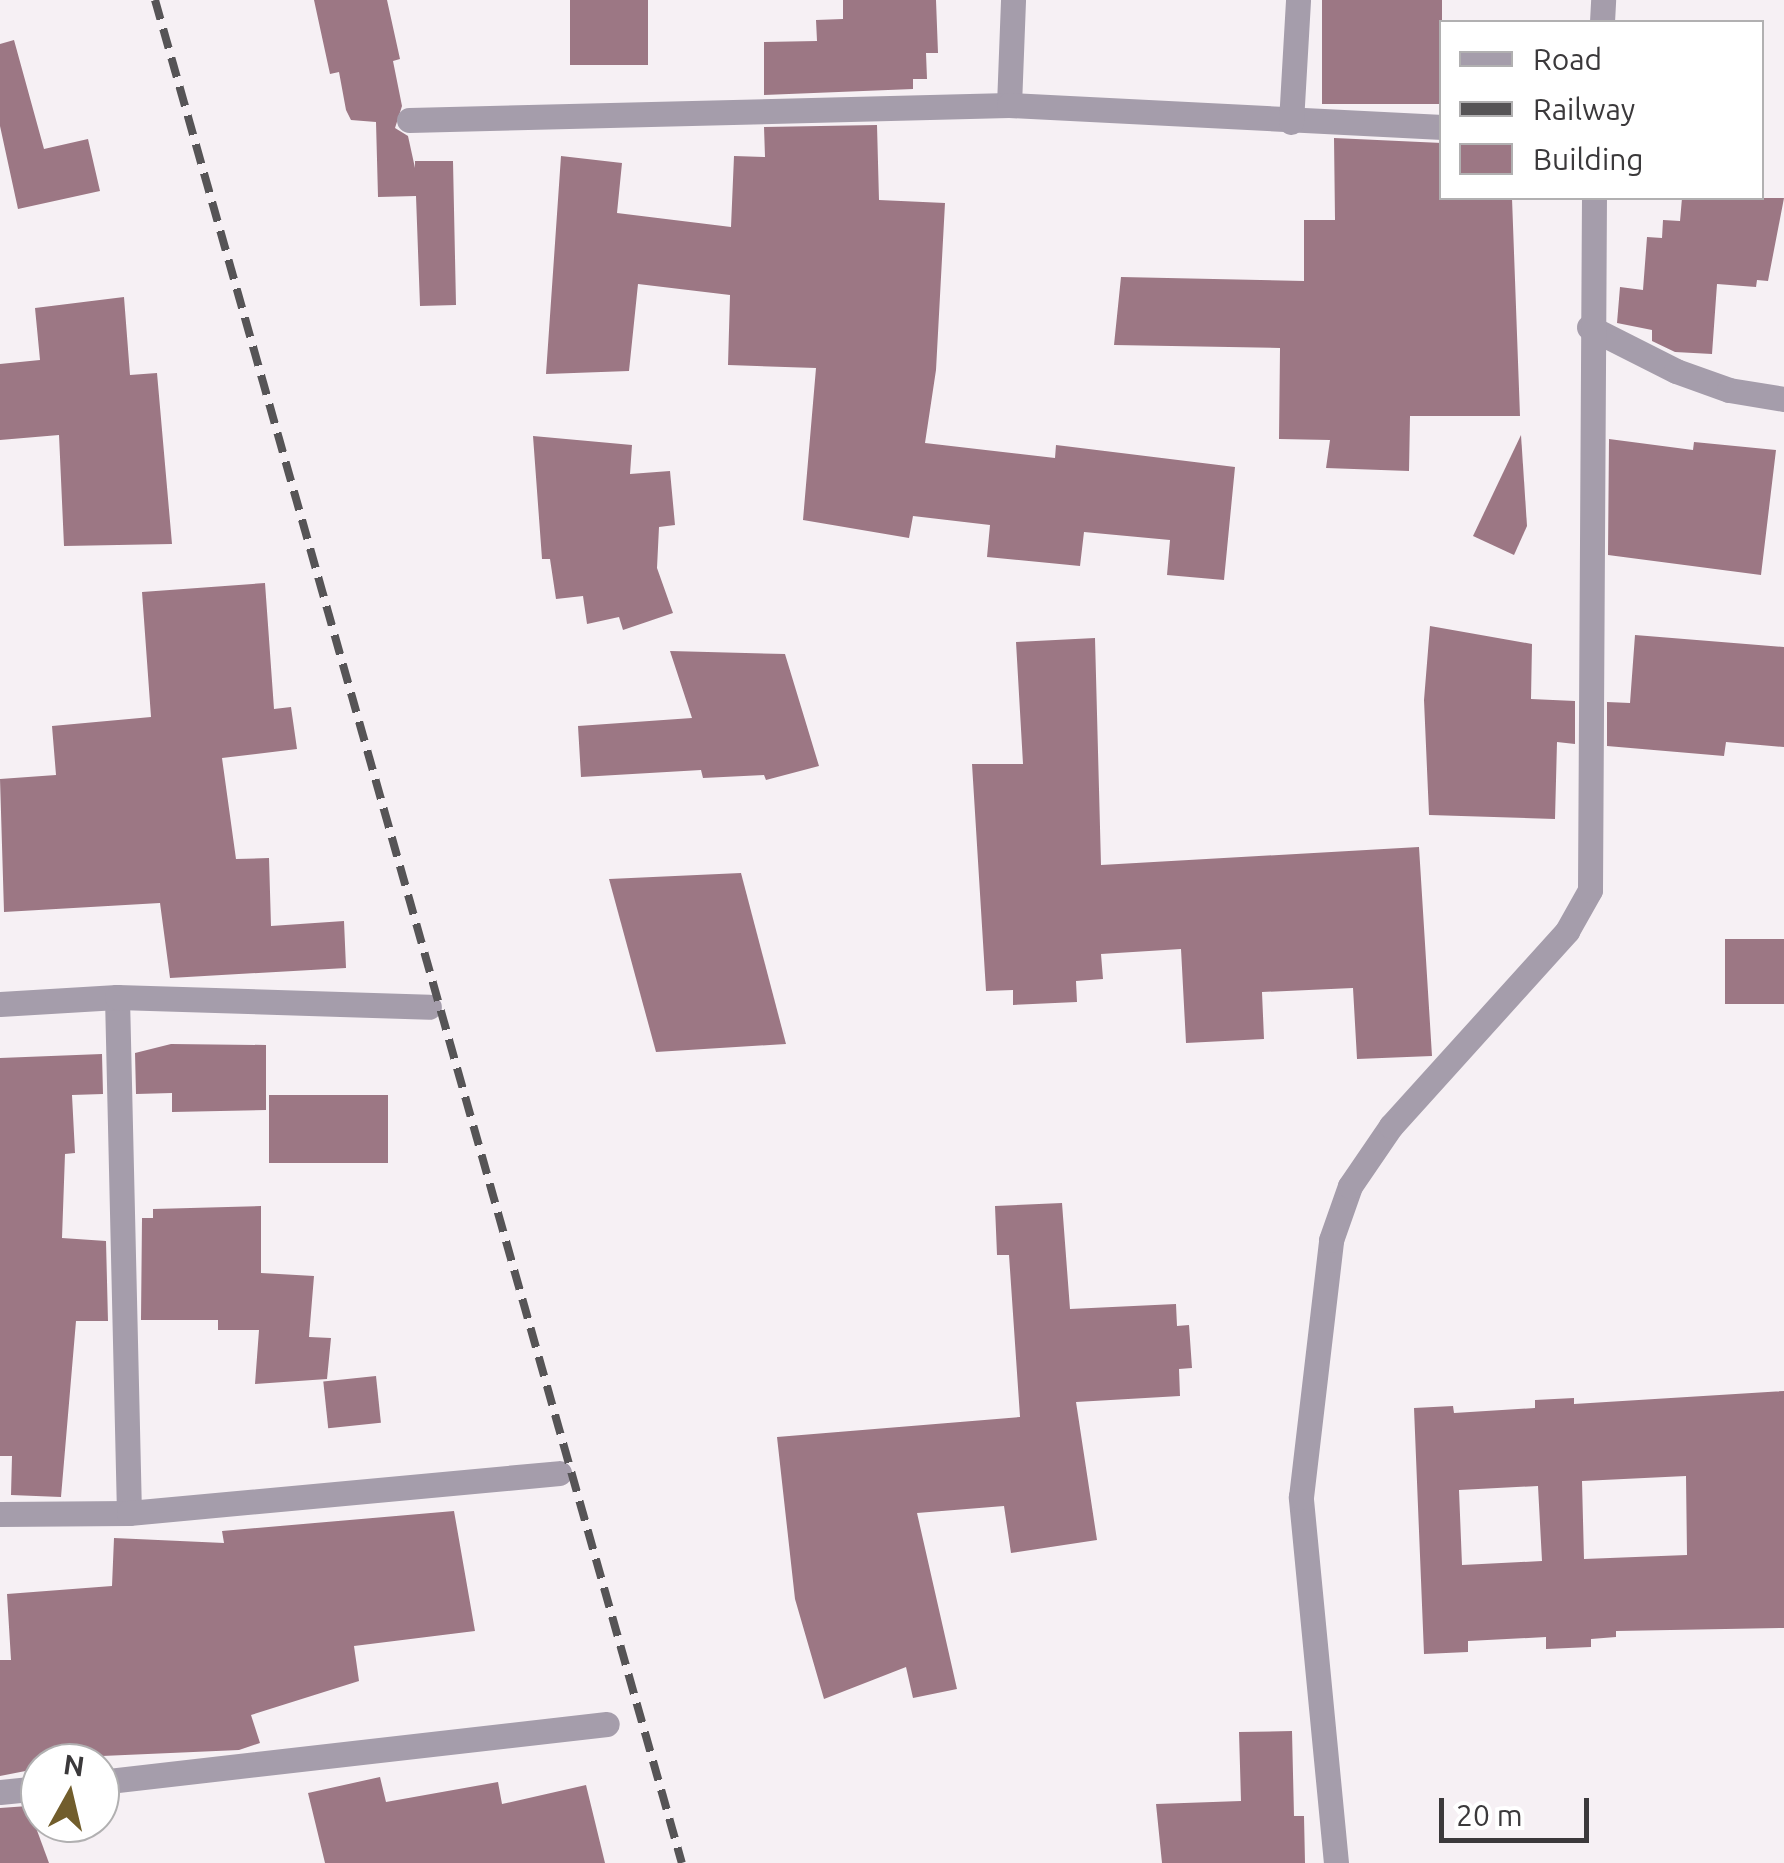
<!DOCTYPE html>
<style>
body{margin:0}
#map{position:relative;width:1784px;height:1863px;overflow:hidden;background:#f6f0f4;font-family:Ubuntu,sans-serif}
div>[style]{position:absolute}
.building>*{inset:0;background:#9c7784;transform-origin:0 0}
.minor>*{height:25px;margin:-12.5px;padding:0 12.5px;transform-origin:12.5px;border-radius:12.5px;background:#a59dab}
.rail>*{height:8px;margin-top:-4px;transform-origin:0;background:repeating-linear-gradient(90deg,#565456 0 20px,transparent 0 30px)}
span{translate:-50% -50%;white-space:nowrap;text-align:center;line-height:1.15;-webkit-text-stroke:10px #fff;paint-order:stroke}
.legend{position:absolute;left:1439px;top:20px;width:325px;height:180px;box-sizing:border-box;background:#fff;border:2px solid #b1b0b1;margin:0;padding:12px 18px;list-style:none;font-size:30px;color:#3b393b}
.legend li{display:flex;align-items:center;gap:20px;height:50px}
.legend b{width:50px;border:2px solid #b1b0b1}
.north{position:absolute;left:20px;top:1743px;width:100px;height:100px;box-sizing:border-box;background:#fff;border:2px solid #b1b0b1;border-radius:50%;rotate:8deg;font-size:28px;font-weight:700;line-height:40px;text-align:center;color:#3b393b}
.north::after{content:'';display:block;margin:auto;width:35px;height:45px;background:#715d2c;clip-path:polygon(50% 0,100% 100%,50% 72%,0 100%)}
.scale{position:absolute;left:1439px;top:1798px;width:150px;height:45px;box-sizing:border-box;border:5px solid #3b393b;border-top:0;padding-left:12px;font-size:30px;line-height:35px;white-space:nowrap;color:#3b393b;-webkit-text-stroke:8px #fff;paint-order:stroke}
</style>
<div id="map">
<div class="building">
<div style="clip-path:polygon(314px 0,387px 0,400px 59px,393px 61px,402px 106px,395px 128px,408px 136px,415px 168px,415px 161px,453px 161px,456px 305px,420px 306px,416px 196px,378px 197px,376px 122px,351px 120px,346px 110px,339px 72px,330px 74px)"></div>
<div style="left:570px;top:0;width:78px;height:65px"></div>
<div style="clip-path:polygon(843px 0,936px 0,938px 53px,926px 53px,927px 79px,913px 79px,913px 89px,764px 95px,764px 42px,817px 41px,816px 20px,843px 19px)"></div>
<div style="left:1322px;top:0;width:120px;height:104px"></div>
<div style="clip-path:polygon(14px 40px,44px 149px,88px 139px,100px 191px,18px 209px,0 126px,0 44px)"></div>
<div style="clip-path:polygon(877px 125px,879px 200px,945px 203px,936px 370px,925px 443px,1055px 458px,1056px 445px,1235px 467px,1224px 580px,1167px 575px,1170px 540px,1084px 532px,1080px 566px,987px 557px,990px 525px,913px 516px,909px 538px,803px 520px,816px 368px,728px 365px,730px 295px,638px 284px,629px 371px,546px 374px,561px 156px,622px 163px,617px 213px,731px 227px,734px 156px,765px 157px,764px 127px)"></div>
<div style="clip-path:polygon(1334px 138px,1442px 143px,1442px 198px,1512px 198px,1520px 416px,1410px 416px,1409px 471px,1326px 468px,1330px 440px,1279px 439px,1280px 348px,1114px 345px,1121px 277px,1304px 281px,1304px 220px,1335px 220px)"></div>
<div style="clip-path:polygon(1682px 198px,1784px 198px,1768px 281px,1757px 280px,1756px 287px,1717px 284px,1712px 354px,1675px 352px,1652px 341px,1652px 330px,1617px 323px,1620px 287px,1643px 290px,1647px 237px,1662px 238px,1663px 220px,1680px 221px)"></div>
<div style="clip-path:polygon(124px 297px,130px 375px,157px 373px,172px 544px,64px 546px,59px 435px,0 440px,0 364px,40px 360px,35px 308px)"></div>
<div style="clip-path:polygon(1521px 435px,1527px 526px,1514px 555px,1473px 536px)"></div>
<div style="clip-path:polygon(533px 436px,632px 445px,630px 474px,670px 471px,675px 525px,659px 527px,657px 568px,673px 613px,623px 630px,619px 617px,587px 624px,583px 596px,556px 599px,550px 559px,542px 559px)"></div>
<div style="clip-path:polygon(1609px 439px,1693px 450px,1694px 442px,1776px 450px,1761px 575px,1608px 555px)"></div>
<div style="clip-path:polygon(265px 583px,274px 709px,291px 707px,297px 749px,222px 758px,236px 859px,269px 858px,271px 926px,344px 921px,346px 968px,170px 978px,160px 903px,4px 912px,0 779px,56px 775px,52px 726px,151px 717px,142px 592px)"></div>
<div style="clip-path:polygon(1430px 626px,1532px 644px,1531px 699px,1575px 701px,1575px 744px,1557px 742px,1555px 819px,1429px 815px,1424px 700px)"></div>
<div style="clip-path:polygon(1635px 635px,1784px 647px,1784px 747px,1726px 742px,1724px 756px,1607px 746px,1607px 702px,1630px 703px)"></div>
<div style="clip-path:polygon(1095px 638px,1101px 865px,1419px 847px,1432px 1056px,1357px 1059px,1353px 988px,1262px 992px,1264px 1039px,1186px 1043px,1181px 949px,1101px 954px,1103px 979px,1076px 981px,1077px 1002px,1013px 1005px,1013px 990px,986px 991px,972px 764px,1023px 764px,1016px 642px)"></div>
<div style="clip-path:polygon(670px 651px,785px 654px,819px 766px,766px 780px,764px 775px,703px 778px,701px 770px,581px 777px,578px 726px,692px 718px)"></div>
<div style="clip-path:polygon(741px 873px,786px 1044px,656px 1052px,609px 879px)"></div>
<div style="left:1784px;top:939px;width:65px;height:59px;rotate:90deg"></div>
<div style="clip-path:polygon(171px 1044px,266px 1045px,266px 1110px,172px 1112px,172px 1093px,136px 1094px,135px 1053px)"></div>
<div style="clip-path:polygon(102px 1054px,103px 1094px,72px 1095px,75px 1153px,65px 1154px,62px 1238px,106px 1241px,108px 1321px,76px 1321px,61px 1497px,11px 1495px,12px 1456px,0 1456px,0 1058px)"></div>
<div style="left:269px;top:1095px;width:119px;height:68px"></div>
<div style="clip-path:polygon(1062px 1203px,1070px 1309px,1176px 1304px,1177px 1326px,1189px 1325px,1192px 1368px,1179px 1369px,1180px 1396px,1076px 1402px,1097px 1540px,1011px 1553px,1004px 1506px,917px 1513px,957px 1689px,913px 1698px,906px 1667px,824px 1699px,795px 1599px,777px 1437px,1020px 1417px,1009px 1255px,997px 1255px,995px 1206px)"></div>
<div style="clip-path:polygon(261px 1206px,261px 1273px,314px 1276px,309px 1337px,331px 1338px,327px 1379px,255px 1384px,259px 1330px,218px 1330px,218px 1320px,141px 1320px,142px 1218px,153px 1218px,153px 1209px)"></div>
<div style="left:376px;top:1376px;width:47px;height:53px;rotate:84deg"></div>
<div style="clip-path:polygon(evenodd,1784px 1391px,1784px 1628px,1616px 1631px,1616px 1637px,1591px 1639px,1591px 1647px,1546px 1649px,1546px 1637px,1468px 1641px,1468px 1652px,1424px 1654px,1414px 1408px,1453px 1406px,1454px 1413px,1535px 1408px,1535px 1400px,1574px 1398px,1574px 1404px,1784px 1391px,1686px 1476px,1687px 1555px,1584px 1559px,1582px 1481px,1686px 1476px,1784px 1391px,1538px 1486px,1542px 1561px,1462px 1565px,1459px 1490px,1538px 1486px)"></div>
<div style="clip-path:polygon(454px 1511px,475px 1631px,354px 1646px,359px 1681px,251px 1715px,260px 1743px,239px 1750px,102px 1756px,0 1776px,0 1660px,11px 1660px,7px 1594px,112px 1586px,114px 1538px,224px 1543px,222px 1531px)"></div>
<div style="clip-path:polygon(1292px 1731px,1294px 1816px,1304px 1816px,1305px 1863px,1162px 1863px,1156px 1804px,1241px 1801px,1239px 1732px)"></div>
<div style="clip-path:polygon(380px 1777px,386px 1802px,498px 1782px,502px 1804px,586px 1785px,605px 1863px,325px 1863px,308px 1793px)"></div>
<div style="clip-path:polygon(28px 1806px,49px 1863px,0 1863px,0 1808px)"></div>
</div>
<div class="minor">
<div style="left:1602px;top:22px;width:22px;rotate:-87deg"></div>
<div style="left:1009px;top:105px;width:105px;rotate:-87.8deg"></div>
<div style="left:409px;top:120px;width:600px;rotate:-1.43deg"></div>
<div style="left:1009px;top:105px;width:434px;rotate:2.9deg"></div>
<div style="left:1291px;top:122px;width:122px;rotate:-86.7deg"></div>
<div style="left:1589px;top:327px;width:97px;rotate:26.8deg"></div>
<div style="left:1676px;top:371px;width:56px;rotate:19.7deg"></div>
<div style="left:1729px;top:390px;width:56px;rotate:9.3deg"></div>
<div style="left:117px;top:997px;width:516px;rotate:88.67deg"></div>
<div style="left:0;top:1004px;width:117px;rotate:-3.4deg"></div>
<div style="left:117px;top:997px;width:312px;rotate:1.8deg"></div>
<div style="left:0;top:1514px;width:129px;rotate:-0.4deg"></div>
<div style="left:129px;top:1513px;width:432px;rotate:-5.3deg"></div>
<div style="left:100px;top:1782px;width:510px;rotate:-6.53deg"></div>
<div style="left:0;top:1792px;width:40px;rotate:-5.7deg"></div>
<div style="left:1336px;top:1863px;width:368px;rotate:-95.5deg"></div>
<div style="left:1301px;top:1497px;width:259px;rotate:-83.3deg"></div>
<div style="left:1331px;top:1240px;width:57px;rotate:-70.6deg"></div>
<div style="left:1350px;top:1186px;width:73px;rotate:-55.7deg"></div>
<div style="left:1391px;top:1126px;width:263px;rotate:-47.9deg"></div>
<div style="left:1567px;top:931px;width:47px;rotate:-60.7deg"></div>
<div style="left:1590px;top:890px;width:692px;rotate:-89.67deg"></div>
</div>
<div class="rail">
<div style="left:155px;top:0;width:1936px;rotate:74.21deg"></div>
</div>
<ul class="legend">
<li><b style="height:12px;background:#a59dab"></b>Road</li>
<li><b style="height:12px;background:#565456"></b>Railway</li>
<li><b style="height:28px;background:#9c7784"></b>Building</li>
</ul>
<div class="north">N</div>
<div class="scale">20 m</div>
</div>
